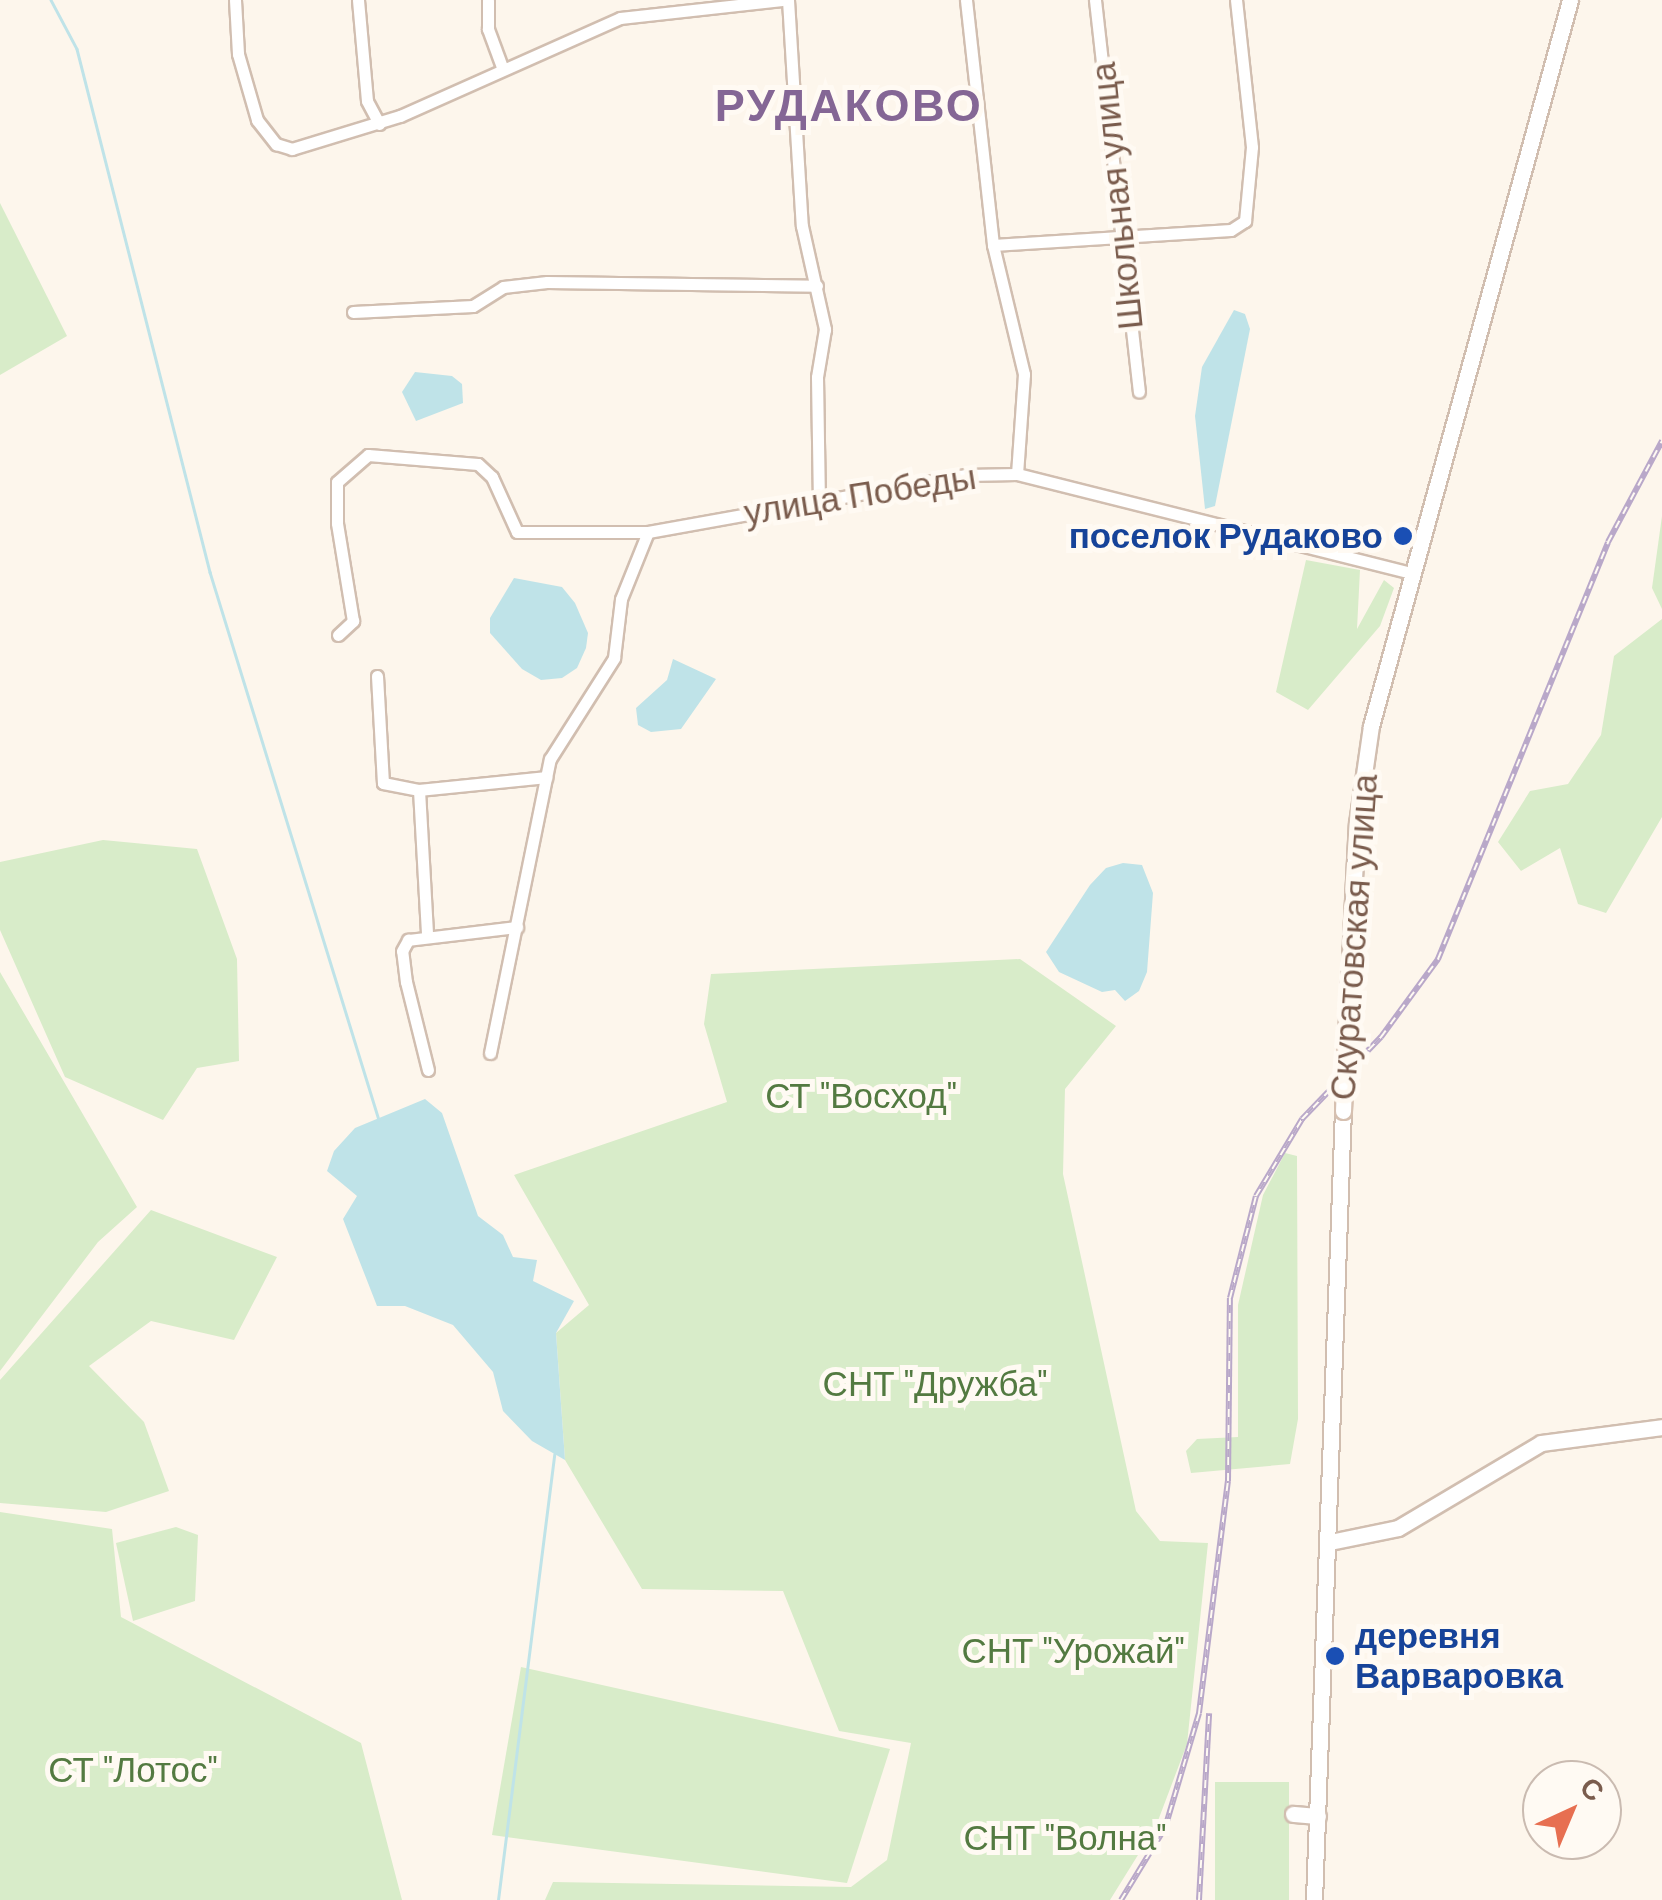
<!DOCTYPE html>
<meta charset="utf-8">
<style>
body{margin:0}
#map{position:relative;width:1662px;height:1900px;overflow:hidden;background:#fdf6ec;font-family:"DM Sans",sans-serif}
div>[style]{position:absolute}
.green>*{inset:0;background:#d8ecc9;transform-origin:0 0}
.water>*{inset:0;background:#bfe3e8}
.stream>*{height:2.5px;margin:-1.25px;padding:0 1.25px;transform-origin:1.25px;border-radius:1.25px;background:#bfe3e8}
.roads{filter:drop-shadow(2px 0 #d1beb0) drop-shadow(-2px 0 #d1beb0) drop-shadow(0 2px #d1beb0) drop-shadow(0 -2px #d1beb0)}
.street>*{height:11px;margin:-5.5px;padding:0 5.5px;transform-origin:5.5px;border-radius:5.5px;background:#fff}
.secondary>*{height:15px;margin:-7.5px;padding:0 7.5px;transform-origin:7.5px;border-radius:7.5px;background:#fff}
.rail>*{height:6px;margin-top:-3px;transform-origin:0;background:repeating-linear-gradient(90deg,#fffaf3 0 8px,#b9a8c9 0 16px);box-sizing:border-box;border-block:2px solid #b9a8c9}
.bridges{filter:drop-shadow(2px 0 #d6c0b0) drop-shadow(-2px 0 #d6c0b0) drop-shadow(0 2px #d6c0b0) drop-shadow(0 -2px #d6c0b0)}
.secondary-bridge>*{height:15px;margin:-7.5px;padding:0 7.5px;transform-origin:7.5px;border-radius:7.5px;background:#fff}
.dots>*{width:28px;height:28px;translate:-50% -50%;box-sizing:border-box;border:5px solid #fffaf3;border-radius:50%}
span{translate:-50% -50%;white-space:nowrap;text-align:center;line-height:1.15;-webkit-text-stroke:10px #fffaf3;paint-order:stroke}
.street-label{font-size:35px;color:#7a5c4d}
.transit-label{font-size:35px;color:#164399;font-weight:700}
.right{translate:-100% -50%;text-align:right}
.left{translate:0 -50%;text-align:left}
.park-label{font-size:35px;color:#537a41}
.district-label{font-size:45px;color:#846695;font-weight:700;letter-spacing:2.5px}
.north{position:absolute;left:1522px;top:1760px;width:100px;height:100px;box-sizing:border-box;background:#fffaf3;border:2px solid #cabbb1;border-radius:50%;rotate:44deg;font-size:28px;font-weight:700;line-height:40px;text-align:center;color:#7a5c4d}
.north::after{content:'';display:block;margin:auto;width:35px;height:45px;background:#e76f51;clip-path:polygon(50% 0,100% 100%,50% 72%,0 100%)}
</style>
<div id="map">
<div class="green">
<div style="clip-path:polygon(0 203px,67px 336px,0 375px)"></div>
<div style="clip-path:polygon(1662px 516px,1662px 609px,1652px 588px)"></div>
<div style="clip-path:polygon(1306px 560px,1360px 570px,1357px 629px,1384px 580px,1394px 588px,1380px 626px,1308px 710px,1276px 692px)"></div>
<div style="clip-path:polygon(1662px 619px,1662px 817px,1606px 913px,1578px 904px,1560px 848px,1521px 871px,1498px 842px,1530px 791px,1568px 784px,1601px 735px,1614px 656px)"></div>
<div style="clip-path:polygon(103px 840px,197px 849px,237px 959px,239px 1061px,197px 1068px,163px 1120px,65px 1077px,0 930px,0 862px)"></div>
<div style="clip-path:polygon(1020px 959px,1116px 1026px,1065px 1089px,1063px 1174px,1136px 1511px,1160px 1541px,1208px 1543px,1187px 1744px,1156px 1826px,1110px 1900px,545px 1900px,553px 1882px,851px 1887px,887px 1860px,911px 1743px,839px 1731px,783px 1591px,642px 1589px,565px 1460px,556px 1333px,589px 1305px,514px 1175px,727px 1102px,704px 1024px,711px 974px)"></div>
<div style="clip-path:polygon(0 972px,137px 1207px,98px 1242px,0 1371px)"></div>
<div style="clip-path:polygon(1285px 1153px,1297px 1156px,1298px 1419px,1290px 1464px,1191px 1473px,1186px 1451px,1197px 1439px,1238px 1437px,1238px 1305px,1263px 1195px)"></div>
<div style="clip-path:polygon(151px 1210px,277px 1257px,234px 1340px,151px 1321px,89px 1366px,144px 1422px,169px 1491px,106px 1512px,0 1503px,0 1380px)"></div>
<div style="clip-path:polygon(0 1512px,112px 1529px,121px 1617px,361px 1743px,402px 1900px,0 1900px)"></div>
<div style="clip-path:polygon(176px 1527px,198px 1535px,195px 1601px,133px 1621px,116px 1543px)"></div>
<div style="clip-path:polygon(521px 1667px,890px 1749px,847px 1883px,492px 1835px)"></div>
<div style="left:1289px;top:1782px;width:118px;height:74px;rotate:90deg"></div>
</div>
<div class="water">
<div style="clip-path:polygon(1234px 310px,1245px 314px,1250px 329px,1215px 506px,1205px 509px,1195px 416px,1202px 367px)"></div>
<div style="clip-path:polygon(415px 372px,452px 376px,462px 384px,463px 403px,416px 421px,402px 392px)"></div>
<div style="clip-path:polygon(514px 578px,562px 587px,575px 603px,588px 633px,586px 648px,577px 668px,562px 678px,541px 680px,522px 669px,490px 633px,490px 618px)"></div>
<div style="clip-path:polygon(673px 659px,716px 679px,681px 729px,651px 732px,638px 725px,636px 708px,667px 680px)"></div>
<div style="clip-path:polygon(1123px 863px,1142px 865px,1153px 893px,1147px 972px,1139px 991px,1125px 1001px,1115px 990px,1102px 992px,1059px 972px,1046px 952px,1090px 885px,1106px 868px)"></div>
<div style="clip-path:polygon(425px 1099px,442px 1113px,478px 1216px,503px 1235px,513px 1257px,537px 1260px,533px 1281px,574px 1301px,556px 1333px,565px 1460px,532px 1441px,503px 1411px,493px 1372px,453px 1325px,405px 1306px,377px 1306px,343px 1219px,357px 1196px,327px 1171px,334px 1151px,355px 1128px)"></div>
</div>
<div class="stream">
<div style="left:51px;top:0;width:55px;rotate:62deg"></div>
<div style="left:77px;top:49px;width:540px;rotate:75.73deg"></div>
<div style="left:210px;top:572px;width:573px;rotate:72.86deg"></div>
<div style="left:498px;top:1900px;width:449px;rotate:-82.8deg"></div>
</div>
<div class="roads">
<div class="street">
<div style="left:235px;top:0;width:54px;rotate:86.8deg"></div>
<div style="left:238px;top:54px;width:69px;rotate:73.9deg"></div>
<div style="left:257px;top:120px;width:31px;rotate:52deg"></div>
<div style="left:276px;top:144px;width:17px;rotate:17deg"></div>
<div style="left:292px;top:149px;width:113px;rotate:-17deg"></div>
<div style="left:400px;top:116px;width:241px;rotate:-24deg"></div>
<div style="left:620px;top:18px;width:163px;rotate:-6.3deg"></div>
<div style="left:358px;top:0;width:101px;rotate:84.9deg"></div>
<div style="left:367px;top:101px;width:26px;rotate:62deg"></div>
<div style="left:488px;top:0;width:29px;rotate:90deg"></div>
<div style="left:488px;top:29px;width:40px;rotate:69.8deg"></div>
<div style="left:788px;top:0;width:226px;rotate:86.5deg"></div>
<div style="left:802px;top:226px;width:106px;rotate:77.4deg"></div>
<div style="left:825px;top:329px;width:49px;rotate:99.5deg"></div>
<div style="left:817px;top:377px;width:125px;rotate:89.1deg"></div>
<div style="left:966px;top:0;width:246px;rotate:83.7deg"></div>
<div style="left:993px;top:245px;width:133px;rotate:76.5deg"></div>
<div style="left:1024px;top:374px;width:100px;rotate:94deg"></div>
<div style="left:1095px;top:0;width:394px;rotate:83.6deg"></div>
<div style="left:993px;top:245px;width:238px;rotate:-3.6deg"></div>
<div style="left:1231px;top:230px;width:17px;rotate:-33deg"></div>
<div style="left:1245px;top:221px;width:74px;rotate:-84.6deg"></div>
<div style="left:1252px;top:147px;width:148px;rotate:-96.2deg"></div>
<div style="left:353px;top:312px;width:120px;rotate:-2.9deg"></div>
<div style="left:473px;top:306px;width:36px;rotate:-32deg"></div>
<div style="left:503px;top:287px;width:44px;rotate:-6.5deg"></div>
<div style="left:547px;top:282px;width:270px;rotate:0.8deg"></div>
<div style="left:338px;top:635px;width:21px;rotate:-43deg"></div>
<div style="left:353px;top:621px;width:99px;rotate:-99.3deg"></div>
<div style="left:337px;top:523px;width:41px;rotate:-90deg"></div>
<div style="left:337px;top:482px;width:41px;rotate:-41.1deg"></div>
<div style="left:368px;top:455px;width:110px;rotate:4.7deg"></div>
<div style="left:478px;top:464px;width:19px;rotate:43deg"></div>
<div style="left:492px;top:477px;width:60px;rotate:65.6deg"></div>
<div style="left:517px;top:532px;width:131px"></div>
<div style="left:648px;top:532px;width:323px;rotate:-10.2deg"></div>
<div style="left:966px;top:475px;width:51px;rotate:-1.1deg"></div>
<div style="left:1017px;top:474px;width:405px;rotate:14.1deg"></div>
<div style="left:377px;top:676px;width:107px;rotate:86.8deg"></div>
<div style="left:383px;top:783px;width:37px;rotate:11deg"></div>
<div style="left:419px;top:790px;width:143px;rotate:86.8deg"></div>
<div style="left:419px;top:790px;width:128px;rotate:-5.8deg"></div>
<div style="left:490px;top:1053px;width:300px;rotate:-78.5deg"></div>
<div style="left:550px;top:759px;width:120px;rotate:-57.6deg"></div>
<div style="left:614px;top:658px;width:59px;rotate:-83.2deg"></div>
<div style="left:621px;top:599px;width:72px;rotate:-68.1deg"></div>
<div style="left:428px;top:1070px;width:91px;rotate:-104deg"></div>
<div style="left:406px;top:982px;width:31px;rotate:-97deg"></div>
<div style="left:402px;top:951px;width:13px;rotate:-61deg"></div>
<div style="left:408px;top:940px;width:110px;rotate:-6.8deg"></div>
</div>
<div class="secondary">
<div style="left:1346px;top:1037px;width:214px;rotate:-87.1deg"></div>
<div style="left:1357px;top:823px;width:98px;rotate:-81.8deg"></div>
<div style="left:1371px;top:726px;width:753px;rotate:-74.67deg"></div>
<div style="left:1330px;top:1542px;width:69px;rotate:-11.6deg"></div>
<div style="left:1398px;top:1528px;width:166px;rotate:-30.7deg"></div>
<div style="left:1541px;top:1443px;width:122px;rotate:-7.5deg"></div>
<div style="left:1293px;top:1814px;width:25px;rotate:5deg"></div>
<div style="left:1314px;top:1900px;width:790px;rotate:-87.9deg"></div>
</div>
</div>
<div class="rail">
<div style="left:1121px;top:1900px;width:84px;rotate:-58.6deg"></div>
<div style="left:1165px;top:1828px;width:120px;rotate:-73.5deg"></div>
<div style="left:1199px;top:1713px;width:234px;rotate:-82.9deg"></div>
<div style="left:1228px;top:1481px;width:183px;rotate:-89.4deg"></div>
<div style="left:1230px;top:1298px;width:105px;rotate:-75.7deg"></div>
<div style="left:1256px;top:1196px;width:90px;rotate:-59.1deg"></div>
<div style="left:1302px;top:1119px;width:114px;rotate:-46.1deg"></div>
<div style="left:1381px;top:1037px;width:97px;rotate:-53.8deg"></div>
<div style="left:1438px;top:959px;width:450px;rotate:-67.8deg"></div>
<div style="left:1608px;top:542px;width:115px;rotate:-61.9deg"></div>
<div style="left:1199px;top:1900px;width:187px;rotate:-86.9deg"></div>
</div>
<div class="bridges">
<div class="secondary-bridge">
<div style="left:1343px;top:1111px;width:74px;rotate:-87.7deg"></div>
</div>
</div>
<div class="dots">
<div style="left:1403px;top:536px;background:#1a4fb4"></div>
<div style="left:1335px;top:1656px;background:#1a4fb4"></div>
</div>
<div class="street-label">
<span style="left:1117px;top:196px;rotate:-96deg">Школьная улица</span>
<span style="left:860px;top:495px;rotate:-9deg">улица Победы</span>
<span style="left:1354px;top:937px;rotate:-86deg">Скуратовская улица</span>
</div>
<div class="transit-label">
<span class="right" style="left:1383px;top:536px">поселок Рудаково</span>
<span class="left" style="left:1355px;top:1656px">деревня<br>Варваровка</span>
</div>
<div class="park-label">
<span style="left:861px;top:1096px">СТ "Восход"</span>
<span style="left:935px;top:1384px">СНТ "Дружба"</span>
<span style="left:1073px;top:1651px">СНТ "Урожай"</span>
<span style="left:133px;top:1770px">СТ "Лотос"</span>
<span style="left:1065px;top:1838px">СНТ "Волна"</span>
</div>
<div class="district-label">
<span style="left:849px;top:106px">РУДАКОВО</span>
</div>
<div class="north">С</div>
</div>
